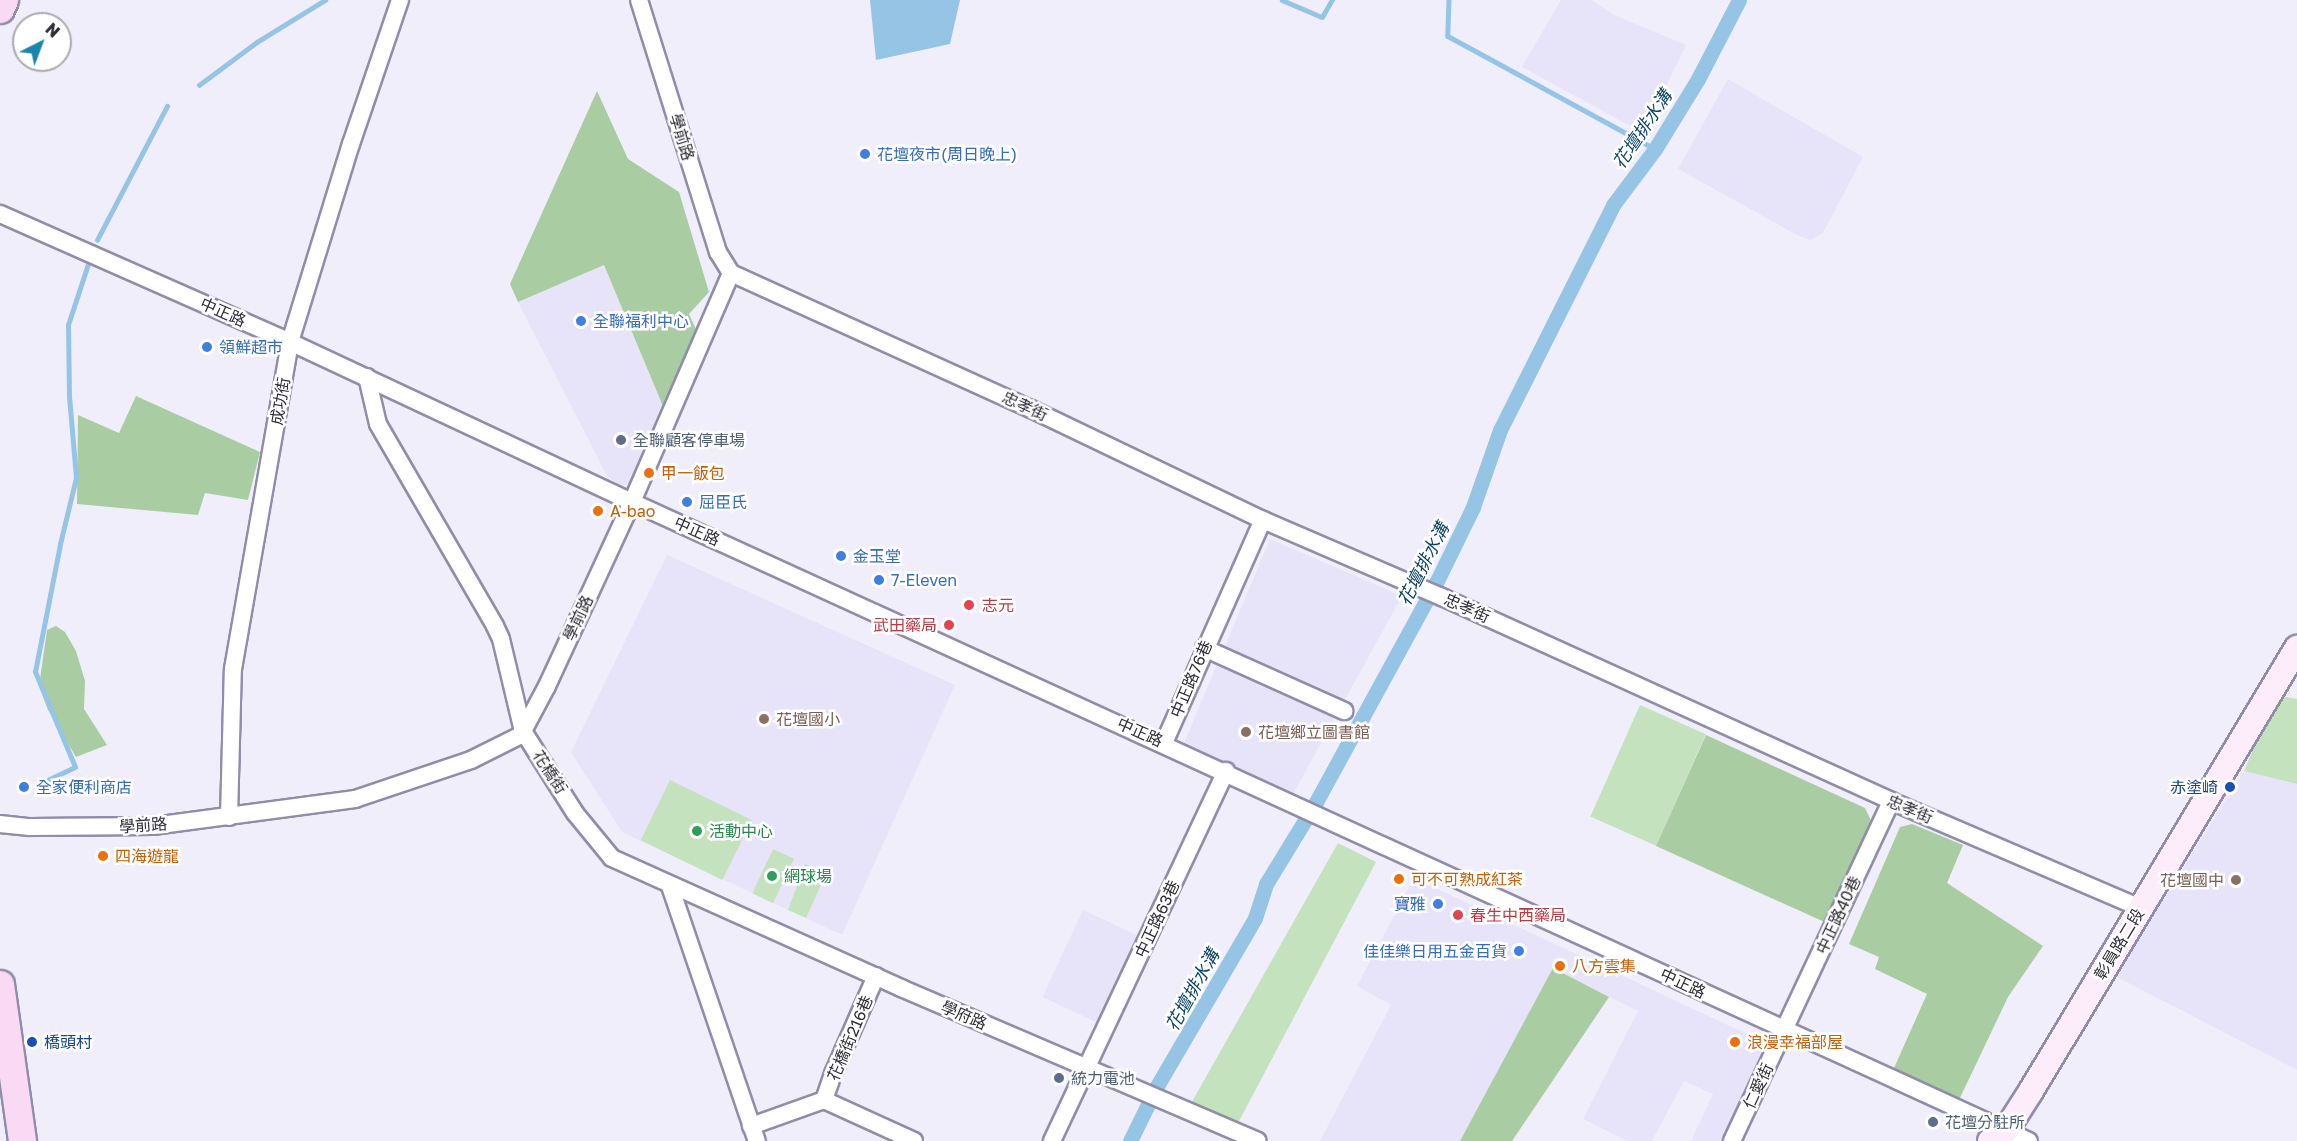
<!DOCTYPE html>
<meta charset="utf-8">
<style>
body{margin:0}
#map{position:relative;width:2297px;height:1141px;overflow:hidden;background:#f0eefa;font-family:"Golos Text","Noto Sans TC",sans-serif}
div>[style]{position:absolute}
.built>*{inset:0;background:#e7e4fa;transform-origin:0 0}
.green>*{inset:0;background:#c5e2be;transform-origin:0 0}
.forest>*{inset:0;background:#aacca3}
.water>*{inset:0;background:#96c4e4}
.stream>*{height:4.5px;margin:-2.25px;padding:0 2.25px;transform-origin:2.25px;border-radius:2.25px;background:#96c4e4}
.canal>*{height:15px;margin:-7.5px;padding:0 7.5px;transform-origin:7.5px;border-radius:7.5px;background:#96c4e4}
.roads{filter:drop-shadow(2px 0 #908da8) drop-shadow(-2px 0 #908da8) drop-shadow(0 2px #908da8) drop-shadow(0 -2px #908da8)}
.minor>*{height:16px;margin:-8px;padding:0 8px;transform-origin:8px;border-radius:8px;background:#fff}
.secondary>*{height:24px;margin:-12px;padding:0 12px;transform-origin:12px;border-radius:12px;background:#fdecfa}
.primary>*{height:27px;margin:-13.5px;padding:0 13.5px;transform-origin:13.5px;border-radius:13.5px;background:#fad9f5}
.dots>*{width:16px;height:16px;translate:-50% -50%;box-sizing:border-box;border:3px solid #fff;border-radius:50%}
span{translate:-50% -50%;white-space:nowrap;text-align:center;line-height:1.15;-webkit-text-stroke:5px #fff;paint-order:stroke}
.street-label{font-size:16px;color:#2e2d38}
.shop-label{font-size:16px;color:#366cbe}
.left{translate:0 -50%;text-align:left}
.right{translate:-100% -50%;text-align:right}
.service-label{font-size:16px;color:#4e5e75}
.food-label{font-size:16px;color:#c56008}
.health-label{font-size:16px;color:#be3a42}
.education-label{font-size:16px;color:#785e54}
.transit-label{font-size:16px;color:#164399}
.leisure-label{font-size:16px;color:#27864d}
.water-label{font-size:18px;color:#0b4464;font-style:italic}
.north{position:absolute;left:12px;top:12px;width:60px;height:60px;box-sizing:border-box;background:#fff;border:2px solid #ababaf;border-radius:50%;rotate:42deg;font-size:16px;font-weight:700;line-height:24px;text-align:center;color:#2e2d38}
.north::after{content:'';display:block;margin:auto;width:21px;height:27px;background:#1885ad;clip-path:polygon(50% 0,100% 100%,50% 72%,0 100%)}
</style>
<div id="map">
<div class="built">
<div style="clip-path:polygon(1561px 0,1591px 0,1614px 15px,1686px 45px,1643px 133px,1522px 67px)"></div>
<div style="clip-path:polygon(1728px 79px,1863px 157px,1823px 233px,1810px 240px,1797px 235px,1678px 169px)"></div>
<div style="clip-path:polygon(604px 265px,665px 411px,631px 485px,619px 485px,607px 476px,518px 302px)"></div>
<div style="clip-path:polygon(1270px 539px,1402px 596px,1293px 794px,1184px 743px)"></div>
<div style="clip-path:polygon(667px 555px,955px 685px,842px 935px,622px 832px,571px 752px)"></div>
<div style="clip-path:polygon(2244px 771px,2297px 784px,2297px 1070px,2115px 976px)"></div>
<div style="clip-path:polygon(1414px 878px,1766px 1043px,1769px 1064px,1733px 1141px,1691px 1141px,1713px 1094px,1684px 1081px,1652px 1141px,1628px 1141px,1583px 1119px,1638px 1011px,1553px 969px,1460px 1141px,1320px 1141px,1391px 1005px,1357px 986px)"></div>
<div style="left:1083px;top:910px;width:65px;height:96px;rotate:25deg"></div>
</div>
<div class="green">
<div style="clip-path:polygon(2276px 695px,2297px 699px,2297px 784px,2244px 771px)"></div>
<div style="left:1640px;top:705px;width:72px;height:122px;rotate:24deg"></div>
<div style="left:670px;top:780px;width:91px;height:67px;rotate:26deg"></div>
<div style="clip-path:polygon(1338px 843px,1376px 862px,1238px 1123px,1189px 1107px)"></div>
<div style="left:773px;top:849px;width:23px;height:49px;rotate:25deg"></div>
<div style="clip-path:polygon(805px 864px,826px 874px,806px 918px,788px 910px)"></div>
</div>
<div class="forest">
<div style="clip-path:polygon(597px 91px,628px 159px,679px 192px,709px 292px,689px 314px,699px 336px,665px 411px,604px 265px,518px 302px,510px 284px)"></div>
<div style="clip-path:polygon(136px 396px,260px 452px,248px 500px,205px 493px,198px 515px,77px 504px,78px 415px,119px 433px)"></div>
<div style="clip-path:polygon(56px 626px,65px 632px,76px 651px,85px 681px,84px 709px,107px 745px,76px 757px,48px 710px,39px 686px,47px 630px)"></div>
<div style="clip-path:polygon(1706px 735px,1865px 808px,1875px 829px,1829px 924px,1656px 846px)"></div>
<div style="clip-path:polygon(1912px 824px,1963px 845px,1947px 883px,2043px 946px,2008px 997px,1959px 1100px,1894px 1068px,1927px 994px,1875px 969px,1879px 957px,1849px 944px,1900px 827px)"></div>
<div style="clip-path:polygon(1553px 968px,1609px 997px,1512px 1141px,1460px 1141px)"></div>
</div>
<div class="water">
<div style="clip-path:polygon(870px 0,960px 0,950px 44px,876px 60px)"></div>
</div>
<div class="stream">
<div style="left:1282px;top:0;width:43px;rotate:23deg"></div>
<div style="left:1322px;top:17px;width:20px;rotate:-60deg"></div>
<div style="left:1449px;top:0;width:36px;rotate:92deg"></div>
<div style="left:1448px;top:36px;width:236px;rotate:28.6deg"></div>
<div style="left:199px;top:85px;width:72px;rotate:-36.6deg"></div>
<div style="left:257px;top:42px;width:80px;rotate:-31.7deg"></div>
<div style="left:97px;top:240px;width:151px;rotate:-62.4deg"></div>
<div style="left:37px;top:785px;width:42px;rotate:-25.3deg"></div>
<div style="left:75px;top:767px;width:103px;rotate:-112.8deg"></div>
<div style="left:35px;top:672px;width:130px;rotate:-78.9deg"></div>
<div style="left:60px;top:544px;width:68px;rotate:-76.4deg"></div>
<div style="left:76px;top:478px;width:82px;rotate:-94.9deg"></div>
<div style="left:69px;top:396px;width:71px;rotate:-90.8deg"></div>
<div style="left:68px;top:325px;width:64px;rotate:-71.8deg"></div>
</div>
<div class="canal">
<div style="left:1130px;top:1141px;width:61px;rotate:-63.9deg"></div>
<div style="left:1157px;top:1086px;width:194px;rotate:-59.7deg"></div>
<div style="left:1255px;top:918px;width:36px;rotate:-72deg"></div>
<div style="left:1266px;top:884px;width:96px;rotate:-58.6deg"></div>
<div style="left:1316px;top:802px;width:250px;rotate:-61.3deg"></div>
<div style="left:1436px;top:583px;width:85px;rotate:-64deg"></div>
<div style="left:1473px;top:507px;width:82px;rotate:-70.7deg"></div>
<div style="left:1500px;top:430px;width:252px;rotate:-63.3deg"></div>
<div style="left:1613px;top:205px;width:70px;rotate:-53.1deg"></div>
<div style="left:1655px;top:149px;width:82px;rotate:-58.4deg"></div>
<div style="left:1698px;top:79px;width:89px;rotate:-62.6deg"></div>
</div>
<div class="roads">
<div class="minor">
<div style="left:0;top:214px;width:317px;rotate:23.8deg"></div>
<div style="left:290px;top:342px;width:378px;rotate:25.1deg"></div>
<div style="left:632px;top:502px;width:1536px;rotate:24.58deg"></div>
<div style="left:731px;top:273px;width:329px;rotate:24.4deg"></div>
<div style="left:1031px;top:409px;width:257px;rotate:25.6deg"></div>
<div style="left:1263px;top:520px;width:195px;rotate:23.3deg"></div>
<div style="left:1442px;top:597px;width:493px;rotate:24.4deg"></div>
<div style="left:1891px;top:801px;width:272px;rotate:23.2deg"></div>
<div style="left:367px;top:377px;width:48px;rotate:76.8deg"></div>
<div style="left:378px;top:424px;width:233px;rotate:59.9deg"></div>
<div style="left:495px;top:626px;width:14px;rotate:65deg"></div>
<div style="left:501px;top:639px;width:95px;rotate:76.6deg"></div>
<div style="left:523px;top:731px;width:97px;rotate:57.6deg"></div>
<div style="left:575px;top:813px;width:58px;rotate:50.6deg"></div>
<div style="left:612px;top:858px;width:317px;rotate:24.2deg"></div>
<div style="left:901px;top:988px;width:388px;rotate:23.2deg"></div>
<div style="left:1204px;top:648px;width:154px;rotate:24.2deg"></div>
<div style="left:1164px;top:743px;width:244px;rotate:-66.1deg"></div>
<div style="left:229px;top:817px;width:148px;rotate:-88.5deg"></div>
<div style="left:233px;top:669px;width:332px;rotate:-80.1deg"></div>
<div style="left:290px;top:342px;width:207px;rotate:-72.9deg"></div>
<div style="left:351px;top:144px;width:152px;rotate:-71.2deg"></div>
<div style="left:0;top:824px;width:30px;rotate:6deg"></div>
<div style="left:30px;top:827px;width:123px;rotate:-0.5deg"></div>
<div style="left:153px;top:826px;width:204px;rotate:-7.6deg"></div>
<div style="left:355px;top:799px;width:122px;rotate:-18.6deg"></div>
<div style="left:471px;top:760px;width:54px;rotate:-26.6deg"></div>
<div style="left:519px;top:736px;width:6px;rotate:-51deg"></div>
<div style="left:523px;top:731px;width:51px;rotate:-61.9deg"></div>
<div style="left:547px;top:686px;width:203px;rotate:-65.2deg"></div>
<div style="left:632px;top:502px;width:249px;rotate:-66.6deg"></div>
<div style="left:731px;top:273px;width:25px;rotate:-122deg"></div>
<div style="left:718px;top:252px;width:264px;rotate:-107.4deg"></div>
<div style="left:670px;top:886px;width:269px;rotate:71.2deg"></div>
<div style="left:824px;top:1100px;width:28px;rotate:-71deg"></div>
<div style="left:833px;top:1074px;width:107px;rotate:-66.3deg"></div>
<div style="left:824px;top:1100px;width:99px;rotate:24.5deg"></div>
<div style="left:751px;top:1126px;width:77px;rotate:-19.6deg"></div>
<div style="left:1052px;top:1141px;width:409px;rotate:-64.8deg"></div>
<div style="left:1732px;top:1141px;width:375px;rotate:-64.9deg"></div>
</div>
<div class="secondary">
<div style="left:1990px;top:1141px;width:19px;rotate:-35deg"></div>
<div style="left:2006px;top:1130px;width:46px;rotate:-57.3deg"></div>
<div style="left:2031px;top:1091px;width:517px;rotate:-59.02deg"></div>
</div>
<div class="primary">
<div style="left:0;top:9px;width:10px;rotate:-66deg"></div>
<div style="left:0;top:984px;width:159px;rotate:82deg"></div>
</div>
</div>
<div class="dots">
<div style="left:865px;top:154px;background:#3f7fe0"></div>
<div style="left:581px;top:321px;background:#3f7fe0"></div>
<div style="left:207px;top:347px;background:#3f7fe0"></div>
<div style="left:621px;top:440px;background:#5c6f8a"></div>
<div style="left:649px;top:473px;background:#e8710a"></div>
<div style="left:687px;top:502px;background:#3f7fe0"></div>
<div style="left:598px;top:511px;background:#e8710a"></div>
<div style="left:841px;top:556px;background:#3f7fe0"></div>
<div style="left:879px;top:580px;background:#3f7fe0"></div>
<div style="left:969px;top:605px;background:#e0444e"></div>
<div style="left:949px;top:625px;background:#e0444e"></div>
<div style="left:764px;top:719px;background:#8d6e63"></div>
<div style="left:1246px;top:732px;background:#8d6e63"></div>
<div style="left:24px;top:787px;background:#3f7fe0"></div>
<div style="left:2230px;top:787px;background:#1a4fb4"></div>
<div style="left:697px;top:831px;background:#2e9e5b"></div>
<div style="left:103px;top:856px;background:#e8710a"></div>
<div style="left:772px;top:876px;background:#2e9e5b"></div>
<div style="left:1399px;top:879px;background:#e8710a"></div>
<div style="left:2236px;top:880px;background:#8d6e63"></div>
<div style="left:1438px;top:904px;background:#3f7fe0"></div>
<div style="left:1458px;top:915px;background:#e0444e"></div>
<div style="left:1519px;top:951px;background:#3f7fe0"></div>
<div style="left:1560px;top:966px;background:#e8710a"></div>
<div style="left:32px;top:1042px;background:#1a4fb4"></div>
<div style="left:1735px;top:1042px;background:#e8710a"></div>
<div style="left:1059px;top:1078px;background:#5c6f8a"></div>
<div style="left:1933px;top:1122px;background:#5c6f8a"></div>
</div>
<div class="street-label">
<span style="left:682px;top:137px;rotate:73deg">學前路</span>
<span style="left:223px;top:312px;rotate:24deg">中正路</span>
<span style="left:280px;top:401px;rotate:-80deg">成功街</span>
<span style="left:1025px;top:406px;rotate:25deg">忠孝街</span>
<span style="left:697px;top:531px;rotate:24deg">中正路</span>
<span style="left:1467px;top:608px;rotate:24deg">忠孝街</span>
<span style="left:578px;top:618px;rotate:-65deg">學前路</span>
<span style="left:1191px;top:679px;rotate:-67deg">中正路76巷</span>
<span style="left:1140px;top:732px;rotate:24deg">中正路</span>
<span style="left:550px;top:772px;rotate:57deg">花橋街</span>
<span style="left:1910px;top:809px;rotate:23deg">忠孝街</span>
<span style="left:143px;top:825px;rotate:-4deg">學前路</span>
<span style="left:1838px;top:915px;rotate:-65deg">中正路40巷</span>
<span style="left:1157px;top:919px;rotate:-65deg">中正路63巷</span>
<span style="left:2119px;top:944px;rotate:-59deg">彰員路二段</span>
<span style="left:1683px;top:983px;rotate:25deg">中正路</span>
<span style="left:964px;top:1015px;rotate:23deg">學府路</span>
<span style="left:850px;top:1038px;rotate:-67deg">花橋街216巷</span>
<span style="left:1758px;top:1086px;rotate:-65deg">仁愛街</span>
</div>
<div class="shop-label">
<span class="left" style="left:877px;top:154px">花壇夜市(周日晚上)</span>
<span class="left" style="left:593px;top:321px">全聯福利中心</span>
<span class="left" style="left:219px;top:347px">領鮮超市</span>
<span class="left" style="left:699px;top:502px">屈臣氏</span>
<span class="left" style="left:853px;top:556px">金玉堂</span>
<span class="left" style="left:891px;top:580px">7-Eleven</span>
<span class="left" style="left:36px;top:787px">全家便利商店</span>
<span class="right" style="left:1426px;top:904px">寶雅</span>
<span class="right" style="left:1507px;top:951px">佳佳樂日用五金百貨</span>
</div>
<div class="service-label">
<span class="left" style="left:633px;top:440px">全聯顧客停車場</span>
<span class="left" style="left:1071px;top:1078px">統力電池</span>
<span class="left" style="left:1945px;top:1122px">花壇分駐所</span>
</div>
<div class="food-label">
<span class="left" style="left:661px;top:473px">甲一飯包</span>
<span class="left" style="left:610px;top:511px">A-bao</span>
<span class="left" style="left:115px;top:856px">四海遊龍</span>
<span class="left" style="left:1411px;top:879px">可不可熟成紅茶</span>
<span class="left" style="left:1572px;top:966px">八方雲集</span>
<span class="left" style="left:1747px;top:1042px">浪漫幸福部屋</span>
</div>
<div class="health-label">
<span class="left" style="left:982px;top:605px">志元</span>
<span class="right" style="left:937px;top:625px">武田藥局</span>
<span class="left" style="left:1470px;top:915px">春生中西藥局</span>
</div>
<div class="education-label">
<span class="left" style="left:776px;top:719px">花壇國小</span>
<span class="left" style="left:1258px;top:732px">花壇鄉立圖書館</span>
<span class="right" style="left:2224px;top:880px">花壇國中</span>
</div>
<div class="transit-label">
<span class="right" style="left:2218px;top:787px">赤塗崎</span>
<span class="left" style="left:44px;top:1042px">橋頭村</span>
</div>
<div class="leisure-label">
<span class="left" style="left:709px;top:831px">活動中心</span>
<span class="left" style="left:784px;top:876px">網球場</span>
</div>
<div class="water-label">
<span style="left:1642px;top:129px;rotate:-56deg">花壇排水溝</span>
<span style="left:1423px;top:564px;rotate:-63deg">花壇排水溝</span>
<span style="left:1192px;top:990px;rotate:-61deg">花壇排水溝</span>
</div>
<div class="north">N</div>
</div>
